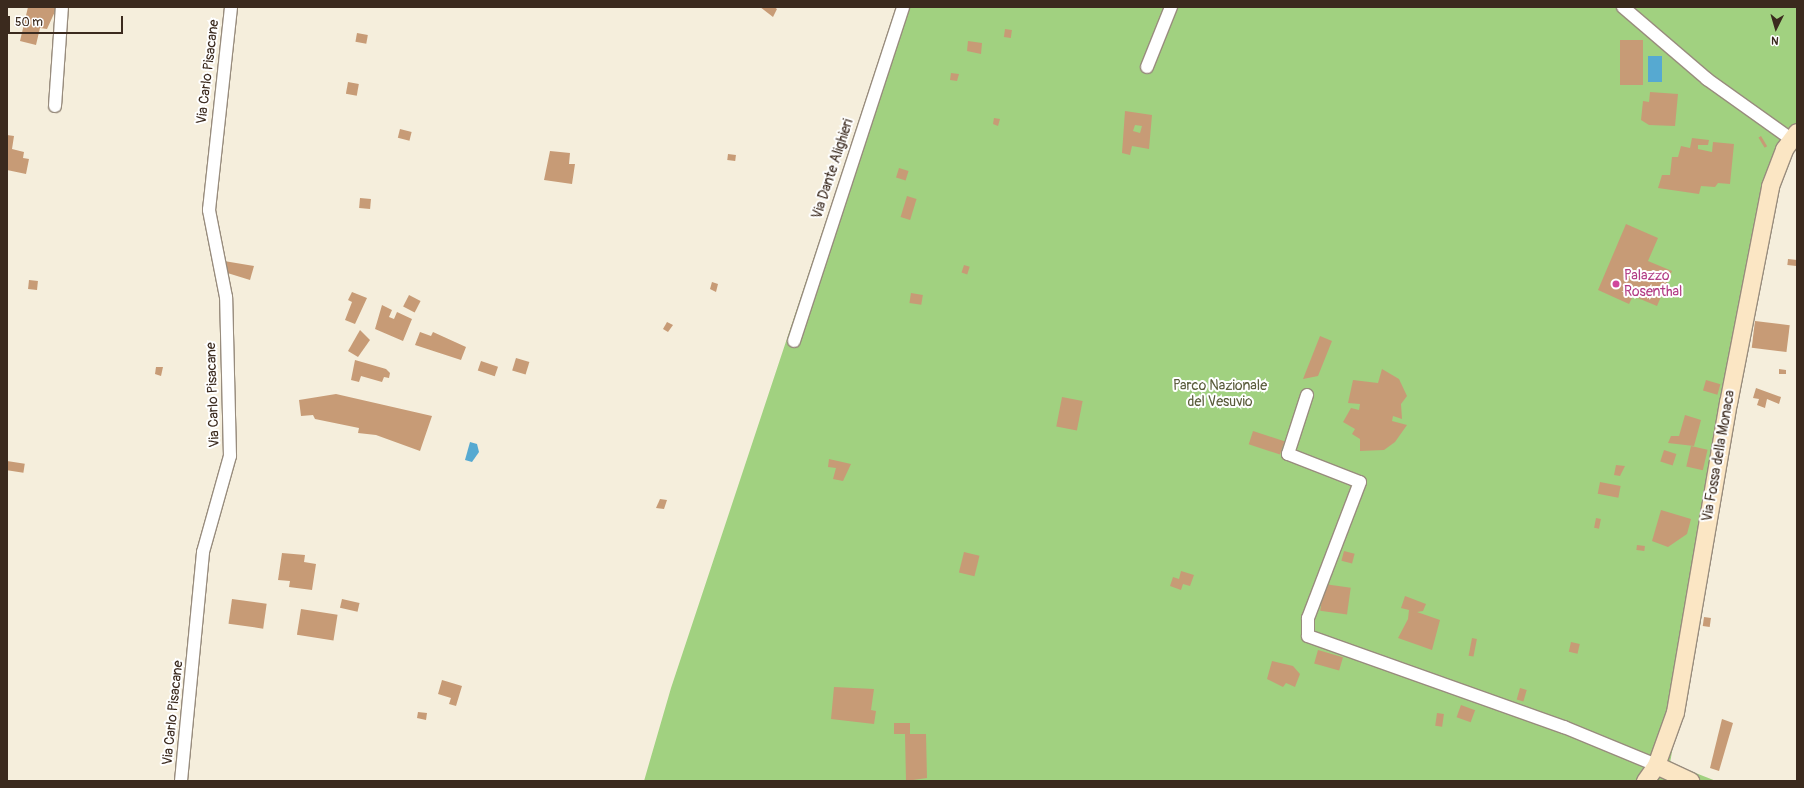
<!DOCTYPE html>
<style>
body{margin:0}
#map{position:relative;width:1804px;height:788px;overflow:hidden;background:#f5eedc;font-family:Pangolin,sans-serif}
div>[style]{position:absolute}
.green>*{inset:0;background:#a1d180}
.water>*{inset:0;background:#56a9d1;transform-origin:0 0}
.building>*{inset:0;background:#c79b76;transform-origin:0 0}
.roads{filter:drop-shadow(1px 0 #988c7d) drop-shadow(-1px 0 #988c7d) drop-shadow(0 1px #988c7d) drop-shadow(0 -1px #988c7d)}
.street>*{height:12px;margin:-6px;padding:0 6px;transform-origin:6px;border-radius:6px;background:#fff}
.secondary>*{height:17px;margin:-8.5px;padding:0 8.5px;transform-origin:8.5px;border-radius:8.5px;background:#fbe6c4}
.dots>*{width:11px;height:11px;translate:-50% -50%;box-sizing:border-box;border:2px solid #fff;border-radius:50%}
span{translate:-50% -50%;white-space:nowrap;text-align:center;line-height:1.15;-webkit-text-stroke:4px #fff;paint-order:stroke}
.street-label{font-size:14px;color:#3b2a1e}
.hotel-label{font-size:14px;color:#b23c85}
.left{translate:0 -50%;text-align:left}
.park-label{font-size:14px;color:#5a5c3b}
.frame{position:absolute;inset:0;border:8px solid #3b2a1e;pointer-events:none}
.north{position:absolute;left:1756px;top:8px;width:40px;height:40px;-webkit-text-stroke:3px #fff;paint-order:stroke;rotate:185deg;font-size:11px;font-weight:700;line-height:16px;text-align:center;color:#3b2a1e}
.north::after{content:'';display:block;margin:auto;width:14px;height:18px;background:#3b2a1e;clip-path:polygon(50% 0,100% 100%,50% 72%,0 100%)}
.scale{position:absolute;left:8px;top:16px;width:115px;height:18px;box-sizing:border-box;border:2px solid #3b2a1e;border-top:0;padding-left:5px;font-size:12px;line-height:14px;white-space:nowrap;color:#3b2a1e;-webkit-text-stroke:3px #fff;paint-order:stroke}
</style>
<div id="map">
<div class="green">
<div style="clip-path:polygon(897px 7px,1797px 7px,1797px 140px,1784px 157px,1741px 362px,1670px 763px,1716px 781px,644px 781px,671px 688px)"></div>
</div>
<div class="water">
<div style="left:1648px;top:56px;width:14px;height:26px"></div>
<div style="clip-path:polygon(470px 442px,477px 444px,479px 452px,472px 462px,465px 460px)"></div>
</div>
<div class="building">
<div style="clip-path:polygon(28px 7px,57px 7px,47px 29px,40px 28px,36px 45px,20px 41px)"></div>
<div style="clip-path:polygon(760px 7px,774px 7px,777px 9px,773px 17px)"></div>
<div style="left:1005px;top:29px;width:7px;height:8px;rotate:8deg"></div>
<div style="left:357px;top:33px;width:11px;height:9px;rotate:10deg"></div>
<div style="left:1620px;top:40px;width:23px;height:45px"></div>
<div style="clip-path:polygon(968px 41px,982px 43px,981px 54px,967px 51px)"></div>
<div style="clip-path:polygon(951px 73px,959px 74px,957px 81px,950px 80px)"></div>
<div style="left:348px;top:82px;width:11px;height:12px;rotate:10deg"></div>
<div style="clip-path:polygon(1650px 92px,1678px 94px,1675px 126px,1649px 125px,1641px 120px,1643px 101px,1649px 102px)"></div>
<div style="clip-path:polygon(evenodd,1125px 111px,1152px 115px,1149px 149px,1132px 146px,1130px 155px,1122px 153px,1125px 111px,1135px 125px,1142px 126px,1140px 133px,1133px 131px,1135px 125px)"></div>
<div style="clip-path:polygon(994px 118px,1000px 119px,998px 126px,993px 124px)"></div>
<div style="left:400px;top:129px;width:12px;height:9px;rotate:14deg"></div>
<div style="clip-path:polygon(7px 135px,14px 136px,12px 149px,24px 152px,23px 158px,29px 159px,26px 174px,7px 170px)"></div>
<div style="left:1761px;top:136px;width:12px;height:3px;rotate:59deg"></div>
<div style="clip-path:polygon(1692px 138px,1709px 140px,1708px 145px,1698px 145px,1698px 149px,1712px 152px,1713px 142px,1734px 144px,1730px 184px,1718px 183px,1715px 187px,1701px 186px,1699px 194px,1658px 188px,1662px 175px,1670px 175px,1672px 157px,1678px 157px,1681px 146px,1690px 148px)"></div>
<div style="clip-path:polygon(550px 151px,570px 153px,569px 164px,575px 164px,572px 184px,544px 180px)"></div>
<div style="left:728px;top:154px;width:8px;height:6px;rotate:7deg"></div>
<div style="left:899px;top:168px;width:10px;height:10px;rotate:17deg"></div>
<div style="left:907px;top:196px;width:10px;height:22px;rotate:17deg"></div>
<div style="left:360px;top:198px;width:11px;height:10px;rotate:5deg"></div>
<div style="clip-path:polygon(1626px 224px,1658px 238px,1648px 261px,1672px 271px,1657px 306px,1633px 296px,1629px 304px,1598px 290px)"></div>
<div style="left:1788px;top:259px;width:9px;height:6px;rotate:6deg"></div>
<div style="clip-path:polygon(224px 261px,254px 266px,250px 280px,221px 271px)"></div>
<div style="left:964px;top:265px;width:6px;height:8px;rotate:18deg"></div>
<div style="left:29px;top:280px;width:9px;height:9px;rotate:6deg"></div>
<div style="clip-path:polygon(712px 282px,718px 284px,716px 292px,710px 289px)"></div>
<div style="clip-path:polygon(352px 292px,367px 298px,355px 324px,345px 320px,352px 302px,348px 300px)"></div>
<div style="left:911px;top:293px;width:12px;height:10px;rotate:9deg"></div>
<div style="left:409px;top:295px;width:13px;height:13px;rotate:27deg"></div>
<div style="clip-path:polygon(382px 305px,392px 310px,389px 317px,394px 319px,397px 312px,412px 319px,403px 341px,375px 329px)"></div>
<div style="left:1755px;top:321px;width:35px;height:27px;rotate:7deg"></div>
<div style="clip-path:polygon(667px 322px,673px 325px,668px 332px,663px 329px)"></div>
<div style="clip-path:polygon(360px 330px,370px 340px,358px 357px,348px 351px)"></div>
<div style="clip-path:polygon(420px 332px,431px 336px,433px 332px,466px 347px,461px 360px,415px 345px)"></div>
<div style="clip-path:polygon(1320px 336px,1332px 341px,1318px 376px,1303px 379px)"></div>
<div style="left:516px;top:358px;width:14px;height:13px;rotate:17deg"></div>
<div style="clip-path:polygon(355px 360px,386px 369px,390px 373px,389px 378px,384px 377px,382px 382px,361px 376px,359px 382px,351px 380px)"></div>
<div style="left:481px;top:361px;width:18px;height:10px;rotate:19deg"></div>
<div style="clip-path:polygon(156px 367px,163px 367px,161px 376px,155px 374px)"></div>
<div style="clip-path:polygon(1382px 369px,1399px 379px,1407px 396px,1401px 404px,1402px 419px,1393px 416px,1392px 421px,1407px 425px,1395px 442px,1384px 450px,1360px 451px,1360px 439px,1352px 434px,1355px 429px,1343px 422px,1351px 408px,1359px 410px,1360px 404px,1348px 403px,1353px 380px,1378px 383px)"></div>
<div style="clip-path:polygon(1779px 369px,1786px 370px,1786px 374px,1779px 374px)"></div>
<div style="left:1706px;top:380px;width:15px;height:11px;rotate:16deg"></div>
<div style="clip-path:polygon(1756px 388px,1781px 397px,1779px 404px,1767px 399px,1765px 408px,1757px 405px,1759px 399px,1753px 398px)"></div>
<div style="clip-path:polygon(336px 394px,432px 416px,420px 451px,376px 435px,358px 433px,359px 428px,315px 419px,313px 415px,301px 416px,299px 400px)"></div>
<div style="left:1062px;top:397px;width:21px;height:30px;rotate:11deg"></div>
<div style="clip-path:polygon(1685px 415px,1701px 420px,1694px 446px,1668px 443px,1671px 436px,1679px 436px)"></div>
<div style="left:1253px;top:431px;width:33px;height:14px;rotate:18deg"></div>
<div style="left:1691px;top:446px;width:17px;height:21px;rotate:13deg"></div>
<div style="left:1664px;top:450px;width:13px;height:12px;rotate:18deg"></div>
<div style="clip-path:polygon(829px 459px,851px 464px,843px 481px,833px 479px,836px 468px,828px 467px)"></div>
<div style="left:7px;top:461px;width:18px;height:9px;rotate:9deg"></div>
<div style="clip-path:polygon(1616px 465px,1625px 466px,1620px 476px,1614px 475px)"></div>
<div style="left:1600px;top:482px;width:21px;height:12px;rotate:11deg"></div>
<div style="clip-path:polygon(660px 499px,667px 500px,664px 509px,656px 508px)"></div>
<div style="clip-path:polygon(1661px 510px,1691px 519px,1687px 534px,1668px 547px,1652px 541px)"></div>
<div style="left:1596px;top:518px;width:5px;height:10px;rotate:11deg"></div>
<div style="left:1637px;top:545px;width:8px;height:5px;rotate:7deg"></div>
<div style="left:1344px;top:551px;width:11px;height:10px;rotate:15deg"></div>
<div style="left:964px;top:552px;width:16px;height:21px;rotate:14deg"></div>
<div style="clip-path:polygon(282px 553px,305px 555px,304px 562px,316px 564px,312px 590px,289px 587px,290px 581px,278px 580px)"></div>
<div style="clip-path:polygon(1181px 571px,1194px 575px,1190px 586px,1183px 584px,1181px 590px,1170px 586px,1173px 577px,1179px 579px)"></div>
<div style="left:1324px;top:584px;width:27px;height:27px;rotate:8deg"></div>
<div style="clip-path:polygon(1405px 596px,1426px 604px,1423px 611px,1417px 612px,1440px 620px,1432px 650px,1398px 638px,1408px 619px,1409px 610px,1401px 608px)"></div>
<div style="left:232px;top:599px;width:35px;height:25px;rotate:8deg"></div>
<div style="left:342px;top:599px;width:18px;height:9px;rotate:13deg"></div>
<div style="left:301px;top:609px;width:37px;height:26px;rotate:9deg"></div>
<div style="left:1704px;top:617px;width:7px;height:9px;rotate:8deg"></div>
<div style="left:1472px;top:638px;width:5px;height:18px;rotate:11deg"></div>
<div style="left:1571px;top:642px;width:9px;height:10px;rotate:13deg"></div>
<div style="left:1318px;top:650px;width:26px;height:14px;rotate:16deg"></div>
<div style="clip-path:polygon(1272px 661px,1293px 666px,1300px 674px,1295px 687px,1286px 683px,1283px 687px,1267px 679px)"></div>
<div style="clip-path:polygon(442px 680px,462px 686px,456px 706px,449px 704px,451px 698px,438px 694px)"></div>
<div style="clip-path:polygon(834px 687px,874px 689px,871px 710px,876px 711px,874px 724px,831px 719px)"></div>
<div style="left:1520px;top:688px;width:7px;height:12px;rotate:16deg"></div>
<div style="left:1461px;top:705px;width:15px;height:13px;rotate:20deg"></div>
<div style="clip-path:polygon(418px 712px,427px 713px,426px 720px,417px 718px)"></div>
<div style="left:1437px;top:713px;width:7px;height:13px;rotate:8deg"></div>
<div style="clip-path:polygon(1722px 719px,1733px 723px,1719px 771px,1710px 768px)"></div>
<div style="clip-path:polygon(894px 723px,910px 723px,910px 734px,926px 734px,927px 778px,906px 781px,905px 734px,894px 734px)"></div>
</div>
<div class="roads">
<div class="street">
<div style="left:1623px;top:7px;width:111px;rotate:40.6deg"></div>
<div style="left:1707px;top:79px;width:103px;rotate:35.5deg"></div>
<div style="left:1147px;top:67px;width:65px;rotate:-68.2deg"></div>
<div style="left:55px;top:106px;width:99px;rotate:-86deg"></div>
<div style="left:794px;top:341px;width:351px;rotate:-71.9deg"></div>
<div style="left:1307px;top:395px;width:62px;rotate:107.9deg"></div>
<div style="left:1288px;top:454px;width:77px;rotate:21.3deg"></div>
<div style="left:1360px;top:482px;width:146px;rotate:110.9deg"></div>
<div style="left:1308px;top:618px;width:18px;rotate:90deg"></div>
<div style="left:1308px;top:636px;width:272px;rotate:19.6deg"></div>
<div style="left:1564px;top:727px;width:100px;rotate:22.4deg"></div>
<div style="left:181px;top:781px;width:230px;rotate:-84.5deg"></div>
<div style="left:203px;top:552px;width:100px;rotate:-74.3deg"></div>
<div style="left:230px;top:456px;width:159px;rotate:-91.4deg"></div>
<div style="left:226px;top:297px;width:89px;rotate:-101.1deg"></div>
<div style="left:209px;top:210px;width:204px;rotate:-83.8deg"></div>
</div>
<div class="secondary">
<div style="left:1656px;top:765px;width:38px;rotate:25deg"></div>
<div style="left:1645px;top:781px;width:19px;rotate:-55deg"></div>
<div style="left:1656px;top:765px;width:56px;rotate:-70.3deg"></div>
<div style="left:1675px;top:712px;width:314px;rotate:-80.3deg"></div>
<div style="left:1728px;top:403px;width:221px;rotate:-79deg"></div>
<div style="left:1770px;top:186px;width:40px;rotate:-69deg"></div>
<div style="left:1784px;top:149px;width:21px;rotate:-53deg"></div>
</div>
</div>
<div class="dots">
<div style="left:1616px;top:284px;background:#d1479c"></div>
</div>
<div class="street-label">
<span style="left:208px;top:72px;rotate:-83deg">Via Carlo Pisacane</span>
<span style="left:833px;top:169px;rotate:-72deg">Via Dante Alighieri</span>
<span style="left:213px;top:395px;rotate:-92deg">Via Carlo Pisacane</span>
<span style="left:1719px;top:456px;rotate:-80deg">Via Fossa della Monaca</span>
<span style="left:173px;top:713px;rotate:-84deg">Via Carlo Pisacane</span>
</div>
<div class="hotel-label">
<span class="left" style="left:1624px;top:284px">Palazzo<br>Rosenthal</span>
</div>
<div class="park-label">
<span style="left:1220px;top:394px">Parco Nazionale<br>del Vesuvio</span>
</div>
<div class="frame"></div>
<div class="north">N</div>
<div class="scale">50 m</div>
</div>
